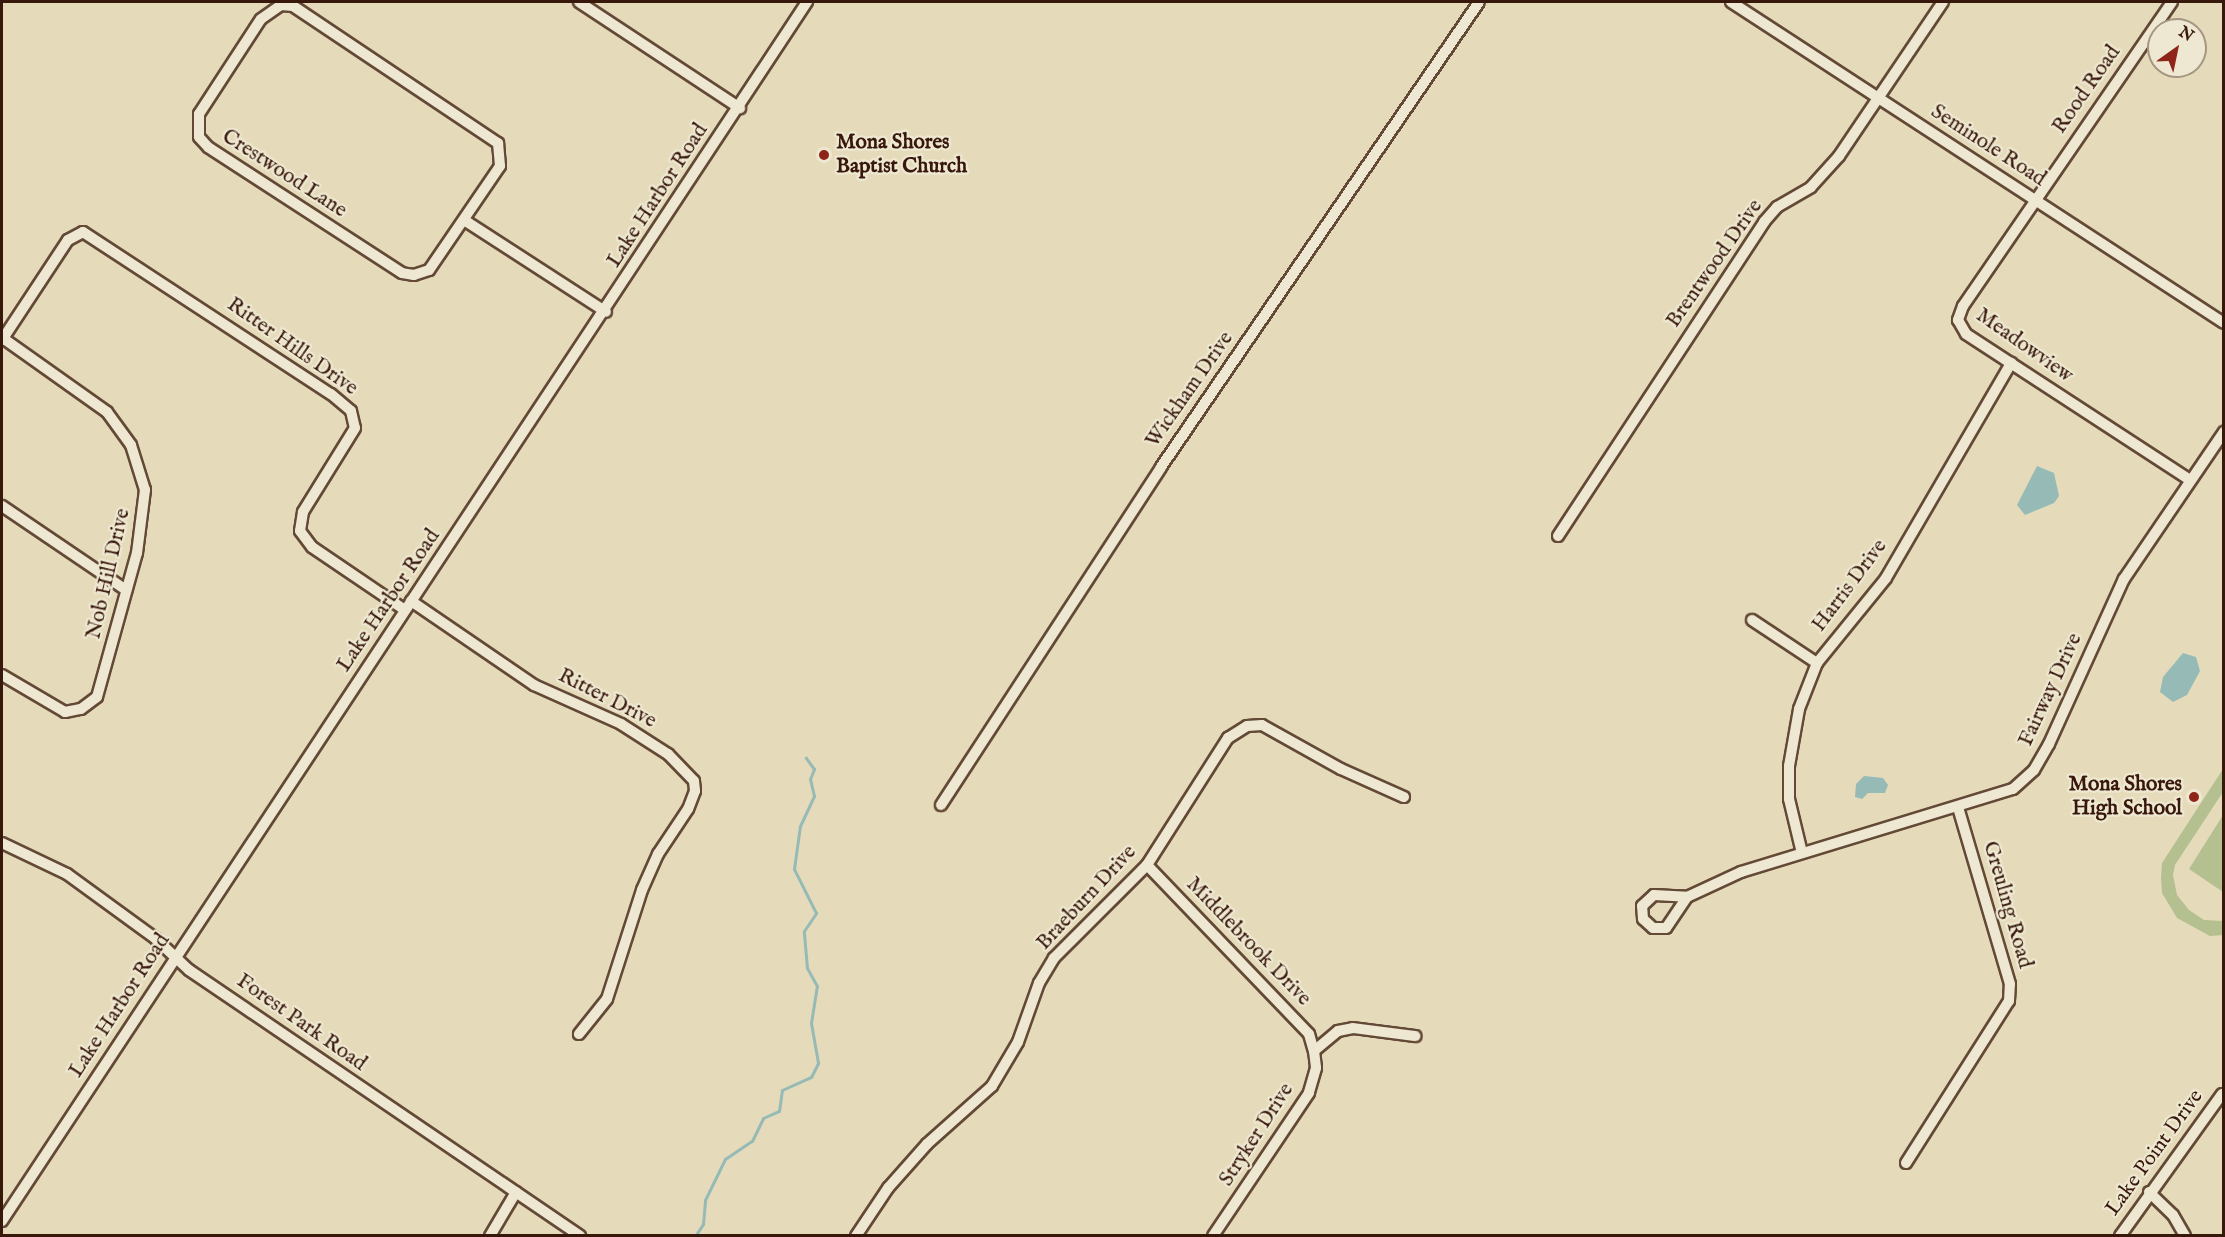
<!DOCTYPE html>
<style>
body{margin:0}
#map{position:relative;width:2225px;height:1237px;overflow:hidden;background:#e5dbba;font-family:"IM FELL English",serif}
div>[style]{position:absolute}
.green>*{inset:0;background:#b4c090}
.water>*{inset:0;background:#96bab5}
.stream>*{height:3px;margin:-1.5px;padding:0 1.5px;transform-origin:1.5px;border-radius:1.5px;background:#96bab5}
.roads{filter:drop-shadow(2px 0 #634936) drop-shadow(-2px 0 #634936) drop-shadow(0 2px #634936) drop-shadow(0 -2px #634936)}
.minor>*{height:10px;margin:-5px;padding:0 5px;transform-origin:5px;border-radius:5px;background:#eee8d2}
.dots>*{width:16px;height:16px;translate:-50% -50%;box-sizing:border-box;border:3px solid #eee8d2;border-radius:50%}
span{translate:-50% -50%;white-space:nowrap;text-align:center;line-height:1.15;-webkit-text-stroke:4.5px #eee8d2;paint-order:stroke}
.street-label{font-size:21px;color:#38180a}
.poi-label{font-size:21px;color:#38180a;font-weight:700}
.left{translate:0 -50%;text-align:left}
.right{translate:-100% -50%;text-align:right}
.frame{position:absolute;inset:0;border:3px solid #38180a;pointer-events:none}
.north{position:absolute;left:2147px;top:18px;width:60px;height:60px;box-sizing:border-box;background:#eee8d2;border:2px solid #a59582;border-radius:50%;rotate:33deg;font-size:16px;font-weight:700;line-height:24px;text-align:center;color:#38180a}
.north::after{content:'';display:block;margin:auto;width:21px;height:27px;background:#8f2418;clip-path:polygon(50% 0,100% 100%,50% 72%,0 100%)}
</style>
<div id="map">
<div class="green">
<div style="clip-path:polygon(2223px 769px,2223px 792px,2175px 865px,2173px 875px,2177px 895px,2189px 910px,2204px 920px,2223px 921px,2223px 935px,2210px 936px,2177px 918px,2162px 893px,2161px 878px,2162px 863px)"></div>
<div style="clip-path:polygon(2223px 815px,2224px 892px,2223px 892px,2189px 869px)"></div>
</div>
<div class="water">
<div style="clip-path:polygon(2037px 466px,2054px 473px,2059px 496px,2054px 503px,2025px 515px,2017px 505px)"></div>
<div style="clip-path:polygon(2183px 653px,2196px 657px,2200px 671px,2187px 695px,2173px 702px,2160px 692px,2163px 677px)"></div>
<div style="clip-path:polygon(1864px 776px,1883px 778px,1888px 785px,1885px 793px,1868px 793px,1862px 799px,1855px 797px,1856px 784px)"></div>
</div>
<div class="stream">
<div style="left:695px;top:1236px;width:14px;rotate:-56deg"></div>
<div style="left:703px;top:1224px;width:24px;rotate:-85deg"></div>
<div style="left:705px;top:1200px;width:46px;rotate:-64deg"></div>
<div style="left:725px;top:1159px;width:32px;rotate:-34deg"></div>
<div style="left:752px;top:1141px;width:25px;rotate:-64deg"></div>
<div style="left:763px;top:1118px;width:17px;rotate:-24deg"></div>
<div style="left:779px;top:1111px;width:21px;rotate:-82deg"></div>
<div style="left:782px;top:1090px;width:32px;rotate:-24deg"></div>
<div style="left:811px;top:1077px;width:16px;rotate:-63deg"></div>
<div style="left:818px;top:1063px;width:41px;rotate:-99.9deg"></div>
<div style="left:811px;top:1023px;width:37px;rotate:-81deg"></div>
<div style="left:817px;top:986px;width:21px;rotate:-119deg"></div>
<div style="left:807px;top:968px;width:37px;rotate:-95deg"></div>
<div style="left:804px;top:931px;width:22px;rotate:-56deg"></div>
<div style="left:816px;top:913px;width:49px;rotate:-116.6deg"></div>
<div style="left:794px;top:869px;width:43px;rotate:-82.1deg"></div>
<div style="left:800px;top:826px;width:33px;rotate:-65deg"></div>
<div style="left:814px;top:796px;width:17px;rotate:-103deg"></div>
<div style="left:810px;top:779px;width:11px;rotate:-68deg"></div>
<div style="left:814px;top:769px;width:14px;rotate:-126deg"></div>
</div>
<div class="roads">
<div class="minor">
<div style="left:579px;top:2px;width:193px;rotate:33.4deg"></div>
<div style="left:1731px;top:2px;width:588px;rotate:33.07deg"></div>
<div style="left:2172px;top:2px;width:369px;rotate:124.5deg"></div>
<div style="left:1963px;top:306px;width:15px;rotate:110deg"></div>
<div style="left:1958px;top:320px;width:16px;rotate:60deg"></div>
<div style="left:1966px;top:334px;width:267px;rotate:33.1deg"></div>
<div style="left:281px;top:5px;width:12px;rotate:5deg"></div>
<div style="left:293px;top:6px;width:247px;rotate:33.8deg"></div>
<div style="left:498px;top:143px;width:23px;rotate:85deg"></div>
<div style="left:500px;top:166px;width:126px;rotate:124.3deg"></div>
<div style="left:429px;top:270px;width:16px;rotate:162deg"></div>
<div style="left:414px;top:275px;width:12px;rotate:-171deg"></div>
<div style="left:402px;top:273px;width:231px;rotate:-147deg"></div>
<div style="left:208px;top:147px;width:13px;rotate:-132deg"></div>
<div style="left:199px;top:137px;width:23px;rotate:-90deg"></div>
<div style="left:199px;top:114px;width:113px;rotate:-56.9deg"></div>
<div style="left:261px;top:19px;width:24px;rotate:-35deg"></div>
<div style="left:464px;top:220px;width:169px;rotate:32.9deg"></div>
<div style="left:2px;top:340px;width:120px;rotate:-56.6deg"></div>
<div style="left:68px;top:240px;width:17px;rotate:-28deg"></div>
<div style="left:83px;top:232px;width:296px;rotate:33.2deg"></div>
<div style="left:331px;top:394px;width:26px;rotate:40deg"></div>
<div style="left:351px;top:411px;width:17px;rotate:77deg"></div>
<div style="left:355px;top:428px;width:99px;rotate:121.8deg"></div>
<div style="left:303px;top:512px;width:19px;rotate:99deg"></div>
<div style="left:300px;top:531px;width:20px;rotate:53deg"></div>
<div style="left:312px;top:547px;width:112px;rotate:34.1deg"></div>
<div style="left:2px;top:506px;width:150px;rotate:34.1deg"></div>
<div style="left:1558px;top:536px;width:376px;rotate:-56.7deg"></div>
<div style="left:1764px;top:222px;width:20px;rotate:-49deg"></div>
<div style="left:1777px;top:207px;width:39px;rotate:-30deg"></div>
<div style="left:1811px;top:187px;width:42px;rotate:-47.9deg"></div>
<div style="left:1839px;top:156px;width:186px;rotate:-56deg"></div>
<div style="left:411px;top:601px;width:149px;rotate:34.3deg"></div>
<div style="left:534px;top:685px;width:95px;rotate:24.1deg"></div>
<div style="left:621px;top:724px;width:56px;rotate:32.6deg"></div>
<div style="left:668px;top:754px;width:37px;rotate:46deg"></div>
<div style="left:694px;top:781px;width:10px;rotate:84deg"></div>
<div style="left:695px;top:791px;width:19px;rotate:111deg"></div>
<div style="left:688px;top:809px;width:54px;rotate:123.7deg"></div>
<div style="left:658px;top:854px;width:39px;rotate:114deg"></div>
<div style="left:642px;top:890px;width:114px;rotate:107.8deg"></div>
<div style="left:607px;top:999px;width:45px;rotate:128.7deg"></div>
<div style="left:1752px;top:620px;width:78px;rotate:33.5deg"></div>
<div style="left:2px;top:675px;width:73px;rotate:30.4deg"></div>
<div style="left:65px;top:712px;width:16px;rotate:-11deg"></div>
<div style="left:81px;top:709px;width:20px;rotate:-37deg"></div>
<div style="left:97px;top:697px;width:149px;rotate:-74.5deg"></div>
<div style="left:137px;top:553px;width:64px;rotate:-82.8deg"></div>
<div style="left:145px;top:490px;width:47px;rotate:-107.3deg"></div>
<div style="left:131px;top:445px;width:41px;rotate:-126deg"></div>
<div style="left:107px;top:412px;width:128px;rotate:-144.6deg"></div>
<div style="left:941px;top:805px;width:403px;rotate:-56.9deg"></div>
<div style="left:1161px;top:467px;width:563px;rotate:-55.63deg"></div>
<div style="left:2px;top:843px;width:72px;rotate:25.5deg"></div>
<div style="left:67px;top:874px;width:110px;rotate:36.1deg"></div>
<div style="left:156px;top:939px;width:45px;rotate:43.2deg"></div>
<div style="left:189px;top:970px;width:473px;rotate:34.2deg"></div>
<div style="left:1802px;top:853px;width:56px;rotate:-103.5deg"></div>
<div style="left:1789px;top:799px;width:33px;rotate:-90deg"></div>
<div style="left:1789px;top:766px;width:58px;rotate:-80deg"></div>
<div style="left:1799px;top:709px;width:49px;rotate:-68.6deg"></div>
<div style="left:1817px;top:663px;width:109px;rotate:-50.9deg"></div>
<div style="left:1886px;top:578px;width:249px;rotate:-59.8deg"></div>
<div style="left:1147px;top:865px;width:234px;rotate:46.2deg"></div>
<div style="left:1309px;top:1034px;width:18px;rotate:74deg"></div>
<div style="left:1314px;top:1051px;width:17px;rotate:83deg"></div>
<div style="left:1316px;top:1068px;width:26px;rotate:106deg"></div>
<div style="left:1309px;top:1093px;width:172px;rotate:123.9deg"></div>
<div style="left:1687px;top:897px;width:37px;rotate:124deg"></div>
<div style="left:1666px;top:928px;width:13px;rotate:180deg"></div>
<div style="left:1653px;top:928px;width:13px;rotate:-138deg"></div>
<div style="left:1643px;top:919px;width:13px;rotate:-94deg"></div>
<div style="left:1642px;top:906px;width:16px;rotate:-43deg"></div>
<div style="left:1654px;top:895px;width:33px;rotate:3deg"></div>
<div style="left:1687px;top:897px;width:60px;rotate:-24.8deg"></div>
<div style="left:1741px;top:872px;width:284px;rotate:-17deg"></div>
<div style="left:2013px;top:789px;width:28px;rotate:-42deg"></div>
<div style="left:2034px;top:770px;width:30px;rotate:-60deg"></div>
<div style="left:2049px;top:744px;width:181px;rotate:-65.6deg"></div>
<div style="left:2124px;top:579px;width:178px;rotate:-55.8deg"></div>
<div style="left:1314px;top:1051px;width:31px;rotate:-40deg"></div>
<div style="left:1338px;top:1031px;width:15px;rotate:-11deg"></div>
<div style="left:1353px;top:1028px;width:63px;rotate:7.4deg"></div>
<div style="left:1906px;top:1163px;width:192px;rotate:-57.6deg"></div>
<div style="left:2009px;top:1001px;width:17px;rotate:-87deg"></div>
<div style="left:2010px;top:984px;width:184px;rotate:-106.4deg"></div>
<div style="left:2149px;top:1192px;width:33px;rotate:44deg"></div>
<div style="left:2173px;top:1215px;width:24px;rotate:60deg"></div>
<div style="left:2px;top:1221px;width:1461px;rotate:-56.56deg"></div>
<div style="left:490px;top:1236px;width:51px;rotate:-59.4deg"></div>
<div style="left:856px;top:1236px;width:58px;rotate:-56.3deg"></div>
<div style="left:888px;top:1188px;width:59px;rotate:-48.4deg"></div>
<div style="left:927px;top:1144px;width:87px;rotate:-41.7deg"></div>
<div style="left:992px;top:1086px;width:51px;rotate:-59.4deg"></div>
<div style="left:1018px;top:1042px;width:63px;rotate:-70.4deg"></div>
<div style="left:1039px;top:983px;width:29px;rotate:-59deg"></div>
<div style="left:1054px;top:958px;width:132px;rotate:-45deg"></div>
<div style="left:1147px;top:865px;width:151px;rotate:-57.5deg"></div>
<div style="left:1228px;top:738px;width:22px;rotate:-32deg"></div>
<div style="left:1247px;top:726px;width:15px;rotate:-4deg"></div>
<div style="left:1262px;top:725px;width:90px;rotate:29.1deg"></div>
<div style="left:1341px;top:769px;width:69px;rotate:24deg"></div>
<div style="left:2120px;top:1236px;width:175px;rotate:-54.3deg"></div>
</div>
</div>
<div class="dots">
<div style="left:824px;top:155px;background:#8f2418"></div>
<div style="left:2194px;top:797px;background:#8f2418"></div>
</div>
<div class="street-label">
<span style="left:2087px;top:90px;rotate:-55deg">Rood Road</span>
<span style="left:1988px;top:146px;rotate:33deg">Seminole Road</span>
<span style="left:284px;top:174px;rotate:33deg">Crestwood Lane</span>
<span style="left:658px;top:196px;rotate:-57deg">Lake Harbor Road</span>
<span style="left:1715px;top:264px;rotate:-55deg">Brentwood Drive</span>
<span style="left:2024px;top:346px;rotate:35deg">Meadowview</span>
<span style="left:292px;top:347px;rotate:35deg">Ritter Hills Drive</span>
<span style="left:1190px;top:390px;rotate:-55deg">Wickham Drive</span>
<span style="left:109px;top:574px;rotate:-77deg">Nob Hill Drive</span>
<span style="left:1850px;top:586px;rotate:-53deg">Harris Drive</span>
<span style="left:389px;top:601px;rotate:-56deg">Lake Harbor Road</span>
<span style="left:2051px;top:690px;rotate:-65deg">Fairway Drive</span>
<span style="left:607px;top:699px;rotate:27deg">Ritter Drive</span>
<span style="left:1087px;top:898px;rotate:-47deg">Braeburn Drive</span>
<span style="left:2007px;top:905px;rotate:74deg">Greuling Road</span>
<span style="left:1248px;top:942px;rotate:46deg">Middlebrook Drive</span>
<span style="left:120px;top:1006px;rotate:-57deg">Lake Harbor Road</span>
<span style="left:301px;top:1023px;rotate:35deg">Forest Park Road</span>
<span style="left:1257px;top:1135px;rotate:-57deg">Stryker Drive</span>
<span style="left:2155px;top:1153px;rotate:-54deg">Lake Point Drive</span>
</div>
<div class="poi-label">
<span class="left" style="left:836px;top:155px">Mona Shores<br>Baptist Church</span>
<span class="right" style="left:2182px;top:797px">Mona Shores<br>High School</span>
</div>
<div class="frame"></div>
<div class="north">N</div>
</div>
